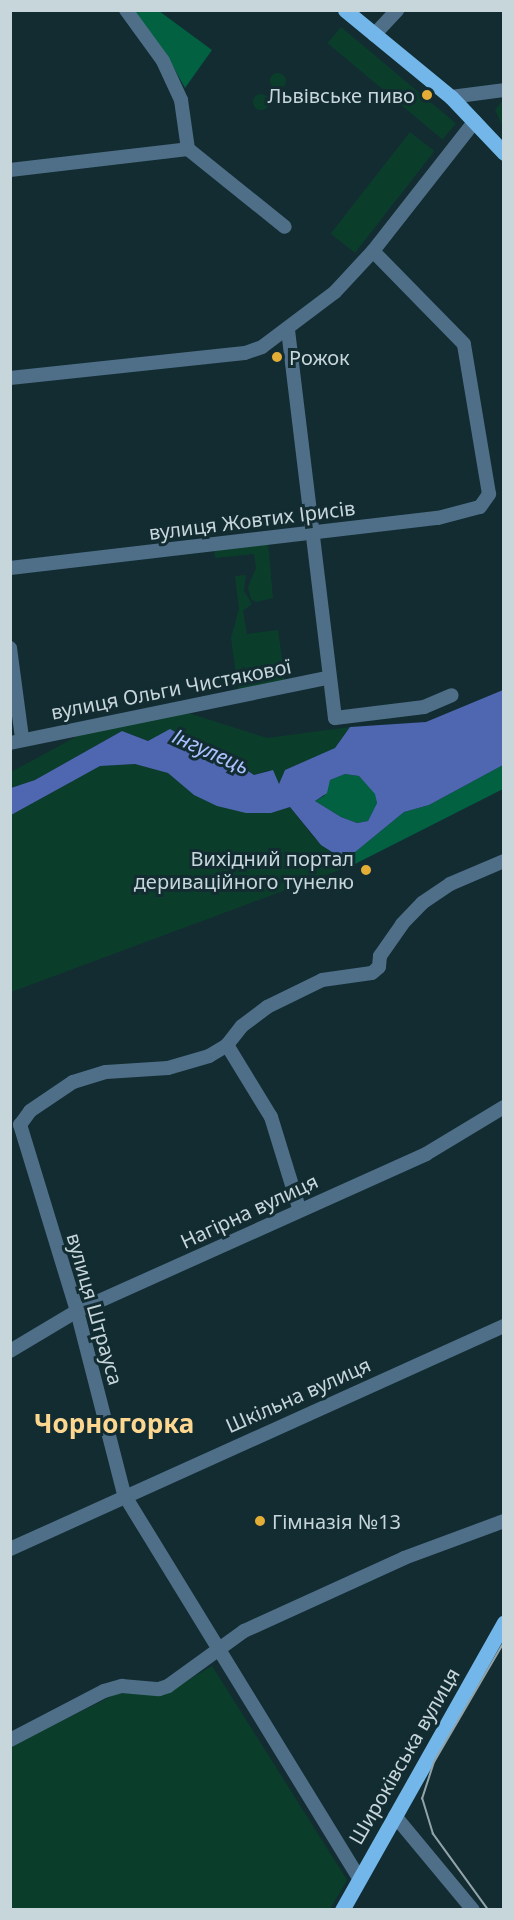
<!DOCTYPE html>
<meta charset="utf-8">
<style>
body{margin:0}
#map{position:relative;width:514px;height:1920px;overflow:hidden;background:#122c32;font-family:"Noto Sans",sans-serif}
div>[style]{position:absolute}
.green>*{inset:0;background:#0b3e2a;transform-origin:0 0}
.round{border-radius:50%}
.forest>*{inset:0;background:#016141}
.water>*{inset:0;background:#4f67b0}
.minor>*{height:14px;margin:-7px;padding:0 7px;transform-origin:7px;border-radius:7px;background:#4f6f88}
.major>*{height:15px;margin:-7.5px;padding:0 7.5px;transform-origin:7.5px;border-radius:7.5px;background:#73b7ea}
.tram>*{height:1.5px;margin:-0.75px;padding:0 0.75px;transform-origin:0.75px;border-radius:0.75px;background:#92a4a9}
.dots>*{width:16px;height:16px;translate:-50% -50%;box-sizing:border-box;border:3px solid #122c32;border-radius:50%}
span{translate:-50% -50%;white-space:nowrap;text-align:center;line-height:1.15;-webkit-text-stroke:6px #122c32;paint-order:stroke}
.poi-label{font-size:20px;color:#c7d6da}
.right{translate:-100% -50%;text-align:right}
.left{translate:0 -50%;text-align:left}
.street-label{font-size:20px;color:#c7d6da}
.water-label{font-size:21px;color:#abc2ff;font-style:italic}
.district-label{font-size:26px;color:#fdd78f;font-weight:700}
.frame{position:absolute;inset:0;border:12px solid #c7d6da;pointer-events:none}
</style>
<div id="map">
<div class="green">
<div style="left:341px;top:27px;width:150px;height:21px;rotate:40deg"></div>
<div class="round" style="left:270px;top:73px;width:16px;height:16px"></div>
<div class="round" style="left:253px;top:94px;width:16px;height:16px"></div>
<div style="clip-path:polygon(503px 100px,503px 127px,495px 110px)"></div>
<div style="left:410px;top:132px;width:31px;height:129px;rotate:38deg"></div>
<div style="clip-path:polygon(268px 542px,273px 598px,256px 602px,251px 599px,248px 587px,256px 568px,254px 554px,215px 558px,214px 548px)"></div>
<div style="clip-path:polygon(246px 575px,244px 591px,252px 604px,243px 611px,247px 634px,278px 630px,286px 688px,239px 697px,231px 638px,239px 609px,235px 576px)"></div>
<div style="clip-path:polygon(182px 711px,267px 738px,350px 727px,335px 748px,285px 770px,279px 784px,270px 770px,254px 775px,232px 761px,200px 755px,186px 738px,149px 741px,122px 731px,35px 780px,11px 788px,11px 772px,85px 732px)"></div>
<div style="clip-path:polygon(135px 764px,168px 773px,194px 795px,271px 813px,290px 807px,314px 838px,353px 865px,11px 992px,11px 815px,100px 766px)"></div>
<div style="clip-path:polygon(212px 1666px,347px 1880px,330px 1909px,11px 1909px,10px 1747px,118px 1693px,165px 1694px)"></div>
</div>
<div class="forest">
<div style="clip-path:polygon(134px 11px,159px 11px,212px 50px,185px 88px,166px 54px)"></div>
<div style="clip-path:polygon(503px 765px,503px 789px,353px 865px,340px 857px,354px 853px,404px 812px,429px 805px)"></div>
<div style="clip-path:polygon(345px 774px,359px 776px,376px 794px,377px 803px,368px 821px,357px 823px,341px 817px,315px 801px,324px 796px,330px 780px)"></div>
</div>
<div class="water">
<div style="clip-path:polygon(evenodd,503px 690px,503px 765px,429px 805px,404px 812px,354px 853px,340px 857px,321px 845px,290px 807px,271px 813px,246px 813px,217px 806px,194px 795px,168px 773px,135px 764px,100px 766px,11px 815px,11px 788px,35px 780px,122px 731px,148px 741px,170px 729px,186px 738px,200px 755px,233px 761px,254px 775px,273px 770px,279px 784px,285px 770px,335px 748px,350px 727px,426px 722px,503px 690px,345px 774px,359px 776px,375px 794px,377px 803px,368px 821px,357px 823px,341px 817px,315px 801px,327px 793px,330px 780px,345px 774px)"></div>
</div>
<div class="minor">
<div style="left:126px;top:10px;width:63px;rotate:54deg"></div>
<div style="left:163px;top:61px;width:43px;rotate:65.2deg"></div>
<div style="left:181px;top:100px;width:49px;rotate:81.9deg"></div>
<div style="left:188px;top:149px;width:124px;rotate:38.8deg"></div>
<div style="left:374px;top:35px;width:34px;rotate:-47deg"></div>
<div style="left:451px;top:97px;width:53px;rotate:-7.5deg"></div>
<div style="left:10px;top:170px;width:179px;rotate:-6.7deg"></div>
<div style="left:288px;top:330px;width:391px;rotate:83.1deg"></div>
<div style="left:335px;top:718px;width:90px;rotate:-7deg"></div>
<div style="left:424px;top:707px;width:30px;rotate:-23deg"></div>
<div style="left:10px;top:378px;width:236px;rotate:-6.1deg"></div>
<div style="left:245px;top:353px;width:18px;rotate:-19deg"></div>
<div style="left:262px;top:347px;width:91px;rotate:-37deg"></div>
<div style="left:335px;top:292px;width:56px;rotate:-47.2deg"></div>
<div style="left:373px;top:251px;width:165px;rotate:-51.9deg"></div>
<div style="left:10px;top:568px;width:431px;rotate:-6.7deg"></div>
<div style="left:438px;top:518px;width:43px;rotate:-14.7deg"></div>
<div style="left:480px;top:507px;width:16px;rotate:-55deg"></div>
<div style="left:489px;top:494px;width:152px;rotate:-99.5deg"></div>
<div style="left:464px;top:344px;width:130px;rotate:-134.4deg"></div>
<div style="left:10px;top:648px;width:91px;rotate:82.4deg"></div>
<div style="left:10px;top:743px;width:325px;rotate:-11.6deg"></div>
<div style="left:227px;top:1045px;width:84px;rotate:58.6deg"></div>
<div style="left:271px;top:1117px;width:95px;rotate:72.9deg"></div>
<div style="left:10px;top:1351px;width:78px;rotate:-30.8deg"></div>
<div style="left:77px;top:1311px;width:383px;rotate:-24.2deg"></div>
<div style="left:426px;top:1154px;width:91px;rotate:-31.1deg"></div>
<div style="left:10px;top:1549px;width:542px;rotate:-24.3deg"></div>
<div style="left:10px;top:1740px;width:106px;rotate:-27.5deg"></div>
<div style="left:104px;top:1691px;width:19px;rotate:-16deg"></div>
<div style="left:122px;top:1686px;width:37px;rotate:5deg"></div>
<div style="left:159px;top:1689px;width:9px;rotate:-18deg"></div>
<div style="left:168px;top:1686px;width:94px;rotate:-35.9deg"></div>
<div style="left:244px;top:1631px;width:176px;rotate:-24.5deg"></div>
<div style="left:404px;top:1558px;width:107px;rotate:-20.3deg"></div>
<div style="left:395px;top:1816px;width:122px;rotate:50.3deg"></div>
<div style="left:359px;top:1878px;width:450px;rotate:-121.5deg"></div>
<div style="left:124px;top:1494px;width:189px;rotate:-104.4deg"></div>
<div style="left:77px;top:1311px;width:195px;rotate:-107deg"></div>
<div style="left:20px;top:1125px;width:17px;rotate:-54deg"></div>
<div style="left:30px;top:1111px;width:52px;rotate:-34deg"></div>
<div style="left:73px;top:1082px;width:34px;rotate:-17deg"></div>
<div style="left:106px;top:1072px;width:62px;rotate:-3.7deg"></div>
<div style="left:168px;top:1068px;width:43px;rotate:-16.3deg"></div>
<div style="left:209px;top:1056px;width:21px;rotate:-31deg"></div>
<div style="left:227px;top:1045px;width:24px;rotate:-52deg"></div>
<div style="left:242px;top:1026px;width:31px;rotate:-37deg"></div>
<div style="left:267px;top:1007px;width:61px;rotate:-26.1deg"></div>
<div style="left:322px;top:980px;width:50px;rotate:-8deg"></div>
<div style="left:372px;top:973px;width:9px;rotate:-41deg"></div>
<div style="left:379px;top:967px;width:11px;rotate:-85deg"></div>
<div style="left:380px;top:956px;width:39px;rotate:-55deg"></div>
<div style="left:402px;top:924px;width:29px;rotate:-46deg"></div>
<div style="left:422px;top:903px;width:34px;rotate:-34deg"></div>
<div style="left:450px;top:884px;width:59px;rotate:-23.1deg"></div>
</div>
<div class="major">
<div style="left:345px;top:10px;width:137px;rotate:39.4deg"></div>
<div style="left:451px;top:97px;width:77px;rotate:46.6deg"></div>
<div style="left:342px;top:1910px;width:330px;rotate:-60.6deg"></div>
</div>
<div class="tram">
<div style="left:488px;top:1910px;width:94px;rotate:-125.9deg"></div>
<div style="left:433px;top:1834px;width:37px;rotate:-107deg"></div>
<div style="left:422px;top:1799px;width:39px;rotate:-72deg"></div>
<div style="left:434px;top:1762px;width:139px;rotate:-59.7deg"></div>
</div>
<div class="dots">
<div style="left:427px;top:95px;background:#e4ad35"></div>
<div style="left:277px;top:357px;background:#e4ad35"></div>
<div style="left:366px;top:870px;background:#e4ad35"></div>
<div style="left:260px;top:1521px;background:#e4ad35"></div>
</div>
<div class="poi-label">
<span class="right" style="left:415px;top:95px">Львівське пиво</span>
<span class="left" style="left:289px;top:357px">Рожок</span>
<span class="right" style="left:354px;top:870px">Вихідний портал<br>дериваційного тунелю</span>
<span class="left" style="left:272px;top:1521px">Гімназія №13</span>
</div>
<div class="street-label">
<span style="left:252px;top:520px;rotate:-7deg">вулиця Жовтих Ірисів</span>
<span style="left:171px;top:689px;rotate:-11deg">вулиця Ольги Чистякової</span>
<span style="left:249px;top:1211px;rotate:-25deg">Нагірна вулиця</span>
<span style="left:95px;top:1309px;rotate:74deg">вулиця Штрауса</span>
<span style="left:298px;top:1395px;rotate:-24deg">Шкільна вулиця</span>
<span style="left:404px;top:1756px;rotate:-60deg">Широківська вулиця</span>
</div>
<div class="water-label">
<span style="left:211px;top:751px;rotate:24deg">Інгулець</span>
</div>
<div class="district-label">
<span style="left:114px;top:1424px">Чорногорка</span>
</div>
<div class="frame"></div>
</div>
